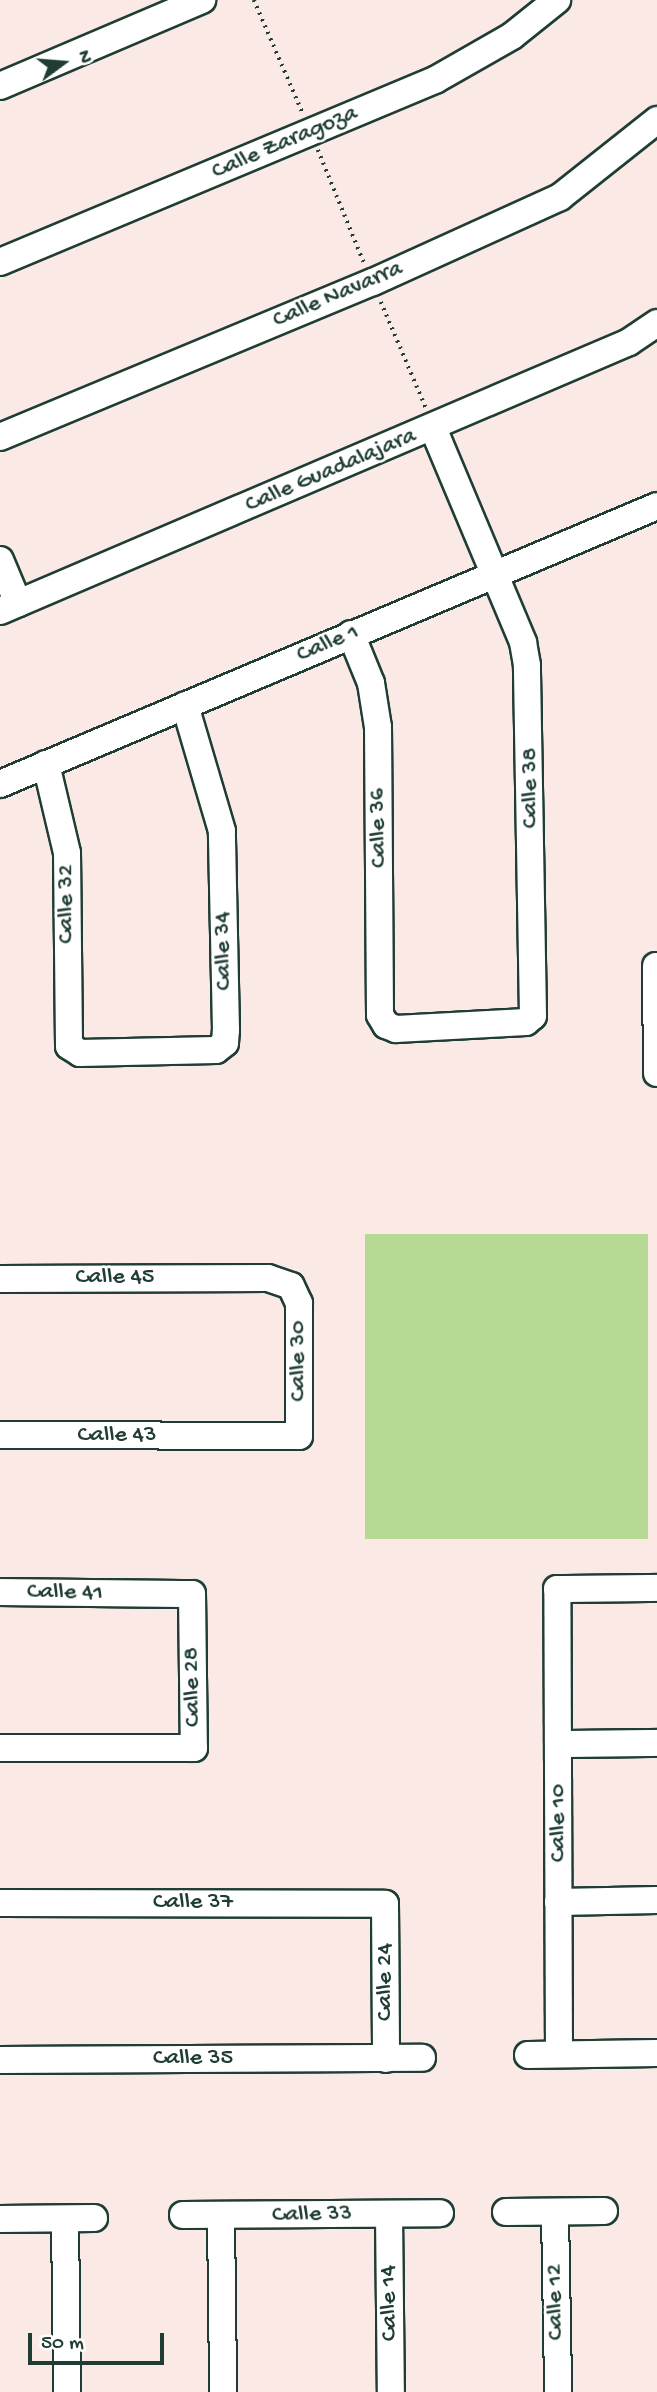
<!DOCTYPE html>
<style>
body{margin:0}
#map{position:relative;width:657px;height:2392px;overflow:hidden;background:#fae9e5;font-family:"Gochi Hand",sans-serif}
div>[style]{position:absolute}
.green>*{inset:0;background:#b6da94;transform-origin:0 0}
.path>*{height:3.5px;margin-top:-1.75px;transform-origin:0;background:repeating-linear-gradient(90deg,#1f3d34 0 2px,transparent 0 7px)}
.roads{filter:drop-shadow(2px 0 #1f3d34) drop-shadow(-2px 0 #1f3d34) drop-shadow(0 2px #1f3d34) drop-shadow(0 -2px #1f3d34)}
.minor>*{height:26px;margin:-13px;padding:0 13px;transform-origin:13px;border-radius:13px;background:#fff}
span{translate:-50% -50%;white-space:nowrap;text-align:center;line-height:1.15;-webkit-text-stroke:5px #fff;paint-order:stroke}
.street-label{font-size:24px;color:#1f3d34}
.north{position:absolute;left:28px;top:28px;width:70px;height:70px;-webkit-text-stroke:5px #fff;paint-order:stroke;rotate:74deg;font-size:19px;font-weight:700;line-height:28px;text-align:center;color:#1f3d34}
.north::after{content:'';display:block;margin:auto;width:24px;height:32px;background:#1f3d34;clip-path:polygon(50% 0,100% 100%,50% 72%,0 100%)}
.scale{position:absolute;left:28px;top:2333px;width:136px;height:32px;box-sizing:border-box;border:4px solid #1f3d34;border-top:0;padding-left:9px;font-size:21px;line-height:24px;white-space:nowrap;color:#1f3d34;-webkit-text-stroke:5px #fff;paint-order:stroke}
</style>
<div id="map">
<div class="green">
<div style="left:365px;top:1234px;width:283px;height:305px"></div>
</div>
<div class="path">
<div style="left:254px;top:0;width:124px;rotate:66.7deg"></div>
<div style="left:318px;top:150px;width:122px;rotate:67.8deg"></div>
<div style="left:381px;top:302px;width:115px;rotate:67deg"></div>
</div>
<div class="roads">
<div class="minor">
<div style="left:0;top:86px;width:220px;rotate:-23.1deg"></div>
<div style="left:0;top:262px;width:472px;rotate:-22.7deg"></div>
<div style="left:435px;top:80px;width:89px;rotate:-29.7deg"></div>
<div style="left:512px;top:36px;width:58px;rotate:-38.7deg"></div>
<div style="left:0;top:437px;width:404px;rotate:-22.6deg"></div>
<div style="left:373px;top:282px;width:205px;rotate:-24.4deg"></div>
<div style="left:560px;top:197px;width:124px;rotate:-38.4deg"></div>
<div style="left:0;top:560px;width:47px;rotate:67.3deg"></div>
<div style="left:0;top:611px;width:684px;rotate:-23.15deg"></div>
<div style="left:629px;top:342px;width:34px;rotate:-34deg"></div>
<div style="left:351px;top:634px;width:53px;rotate:67.8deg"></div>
<div style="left:371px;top:683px;width:45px;rotate:81deg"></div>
<div style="left:378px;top:727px;width:288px;rotate:89.6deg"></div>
<div style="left:380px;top:1015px;width:12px;rotate:59deg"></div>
<div style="left:386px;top:1025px;width:11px;rotate:22deg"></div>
<div style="left:396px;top:1029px;width:130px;rotate:-3.1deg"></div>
<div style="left:526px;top:1022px;width:9px;rotate:-41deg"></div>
<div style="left:533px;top:1016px;width:351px;rotate:-91deg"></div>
<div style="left:527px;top:665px;width:23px;rotate:-100deg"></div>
<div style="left:523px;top:642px;width:232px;rotate:-112.8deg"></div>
<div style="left:46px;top:764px;width:91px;rotate:76.7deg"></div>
<div style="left:67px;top:853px;width:193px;rotate:89.4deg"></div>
<div style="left:69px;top:1046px;width:13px;rotate:32deg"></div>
<div style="left:80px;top:1053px;width:136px;rotate:-1.3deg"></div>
<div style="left:216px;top:1050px;width:11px;rotate:-38deg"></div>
<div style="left:225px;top:1043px;width:13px;rotate:-86deg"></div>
<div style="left:226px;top:1030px;width:199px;rotate:-91.2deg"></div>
<div style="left:222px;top:831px;width:131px;rotate:-106.4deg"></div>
<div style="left:0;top:784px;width:713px;rotate:-22.93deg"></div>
<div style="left:656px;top:966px;width:107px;rotate:89.5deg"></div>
<div style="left:0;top:1279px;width:268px;rotate:-0.2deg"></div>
<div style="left:268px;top:1278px;width:24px;rotate:19deg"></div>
<div style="left:291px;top:1286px;width:19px;rotate:65deg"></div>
<div style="left:299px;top:1303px;width:133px;rotate:90deg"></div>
<div style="left:299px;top:1436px;width:299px;rotate:-179.8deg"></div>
<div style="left:0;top:1592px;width:192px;rotate:0.6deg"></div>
<div style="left:192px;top:1594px;width:154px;rotate:89.3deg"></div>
<div style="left:194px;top:1748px;width:194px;rotate:180deg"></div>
<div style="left:559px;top:1744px;width:98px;rotate:-0.6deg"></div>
<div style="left:558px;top:1902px;width:99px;rotate:-1.2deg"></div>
<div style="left:0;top:1903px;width:385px;rotate:0.1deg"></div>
<div style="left:385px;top:1904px;width:155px;rotate:89.6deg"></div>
<div style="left:559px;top:2054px;width:465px;rotate:-90.2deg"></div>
<div style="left:557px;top:1589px;width:100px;rotate:-0.6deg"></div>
<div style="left:528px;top:2055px;width:129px;rotate:-0.9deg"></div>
<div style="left:0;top:2060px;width:422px;rotate:-0.3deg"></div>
<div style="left:506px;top:2212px;width:98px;rotate:-0.6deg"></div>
<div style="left:555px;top:2212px;width:180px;rotate:89deg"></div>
<div style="left:389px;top:2214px;width:178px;rotate:89.4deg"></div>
<div style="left:183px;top:2215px;width:257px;rotate:-0.4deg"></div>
<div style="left:221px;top:2217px;width:175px;rotate:89.3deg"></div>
<div style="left:0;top:2219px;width:94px;rotate:-0.6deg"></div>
<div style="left:65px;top:2219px;width:173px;rotate:89.3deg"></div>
</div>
</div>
<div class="street-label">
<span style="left:285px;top:143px;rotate:-23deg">Calle Zaragoza</span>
<span style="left:338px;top:295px;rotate:-23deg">Calle Navarra</span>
<span style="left:331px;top:471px;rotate:-23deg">Calle Guadalajara</span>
<span style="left:328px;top:644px;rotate:-23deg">Calle 1</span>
<span style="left:531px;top:788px;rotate:-90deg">Calle 38</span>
<span style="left:379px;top:828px;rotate:-91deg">Calle 36</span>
<span style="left:67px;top:904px;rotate:-90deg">Calle 32</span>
<span style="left:224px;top:951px;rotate:-91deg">Calle 34</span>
<span style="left:115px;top:1278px">Calle 45</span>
<span style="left:299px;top:1361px;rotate:-90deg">Calle 30</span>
<span style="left:117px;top:1436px">Calle 43</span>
<span style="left:65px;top:1593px;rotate:1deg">Calle 41</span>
<span style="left:193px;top:1687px;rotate:-91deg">Calle 28</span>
<span style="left:559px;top:1823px;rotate:-90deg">Calle 10</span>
<span style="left:193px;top:1903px">Calle 37</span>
<span style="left:386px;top:1982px;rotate:-90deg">Calle 24</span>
<span style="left:193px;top:2059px">Calle 35</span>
<span style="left:312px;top:2215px;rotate:-1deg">Calle 33</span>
<span style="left:556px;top:2302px;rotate:-91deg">Calle 12</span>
<span style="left:390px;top:2303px;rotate:-91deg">Calle 14</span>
</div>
<div class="north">N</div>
<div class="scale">50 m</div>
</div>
